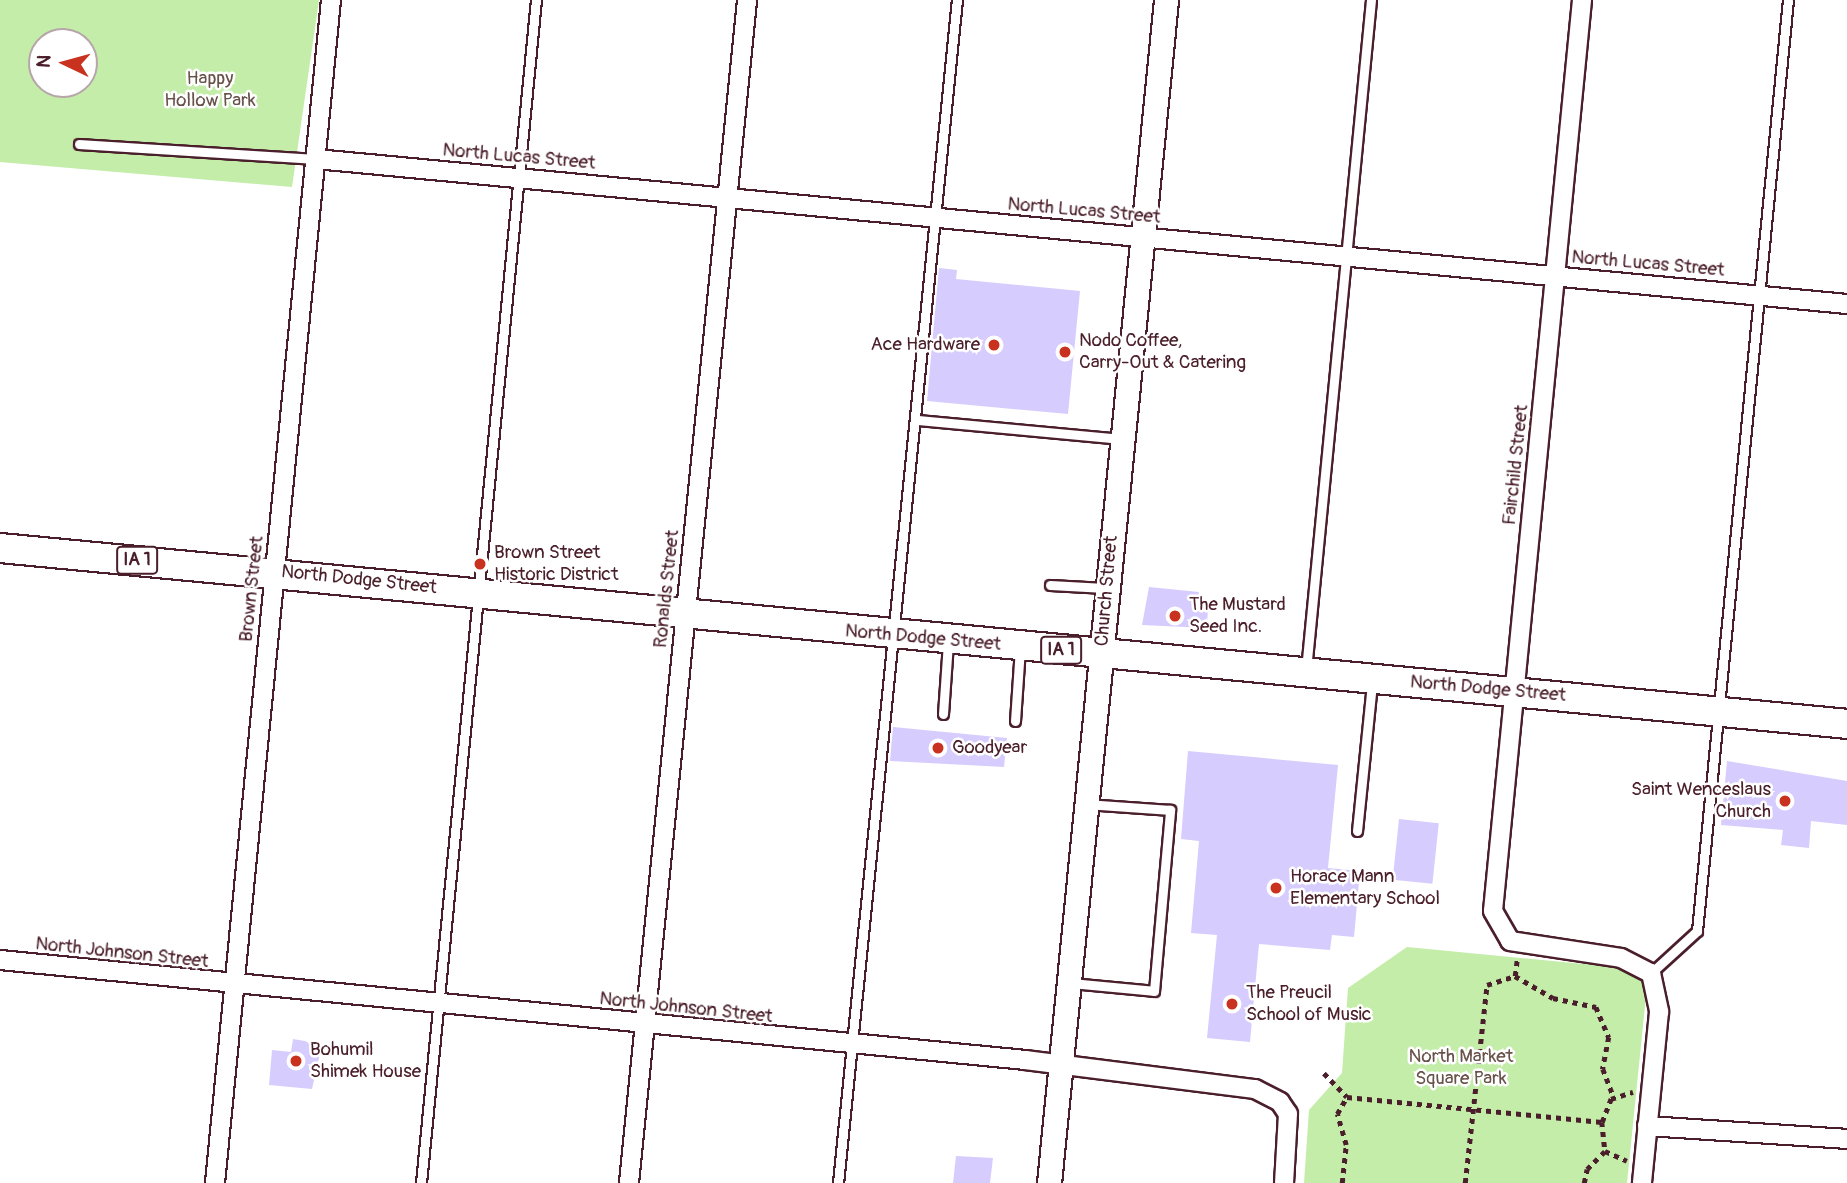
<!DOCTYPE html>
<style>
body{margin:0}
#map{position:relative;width:1847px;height:1183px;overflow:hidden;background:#fff;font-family:Pangolin,sans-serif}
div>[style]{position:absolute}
.green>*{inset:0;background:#c3eda9}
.building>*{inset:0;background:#d7ccfe;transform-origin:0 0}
.path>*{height:4.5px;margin-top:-2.25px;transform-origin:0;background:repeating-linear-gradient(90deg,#4a1f2b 0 5px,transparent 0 10px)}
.roads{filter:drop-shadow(2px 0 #4a1f2b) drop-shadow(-2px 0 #4a1f2b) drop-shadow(0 2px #4a1f2b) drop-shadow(0 -2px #4a1f2b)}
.service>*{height:9px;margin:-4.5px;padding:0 4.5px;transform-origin:4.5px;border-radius:4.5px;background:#fff}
.minor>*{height:18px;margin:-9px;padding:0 9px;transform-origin:9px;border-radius:9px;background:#fff}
.tertiary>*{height:23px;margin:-11.5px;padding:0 11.5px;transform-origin:11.5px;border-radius:11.5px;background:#fff}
.primary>*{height:28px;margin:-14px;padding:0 14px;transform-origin:14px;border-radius:14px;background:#fff}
.dots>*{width:19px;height:19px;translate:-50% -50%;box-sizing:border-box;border:4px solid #fff;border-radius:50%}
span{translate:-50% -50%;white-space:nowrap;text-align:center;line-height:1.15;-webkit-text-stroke:5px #fff;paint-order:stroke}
.shield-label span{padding:2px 5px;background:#fff;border:2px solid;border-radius:5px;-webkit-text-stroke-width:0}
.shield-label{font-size:18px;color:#4a1f2b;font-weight:700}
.park-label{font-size:19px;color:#68524a}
.street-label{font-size:19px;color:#4a1f2b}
.poi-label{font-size:19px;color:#4a1f2b}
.left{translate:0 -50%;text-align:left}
.right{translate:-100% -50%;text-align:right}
.north{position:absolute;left:28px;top:28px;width:70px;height:70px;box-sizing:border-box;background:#fff;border:2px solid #b7a5aa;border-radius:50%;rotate:275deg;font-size:19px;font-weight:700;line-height:28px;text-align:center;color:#4a1f2b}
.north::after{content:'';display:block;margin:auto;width:24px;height:32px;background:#c8321e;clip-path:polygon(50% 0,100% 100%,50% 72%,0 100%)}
</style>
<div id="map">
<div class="green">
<div style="clip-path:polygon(evenodd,0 0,319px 0,292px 187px,0 162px,0 0,42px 42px,84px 42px,84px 84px,42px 84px,42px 42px)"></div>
<div style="clip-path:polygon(1407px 947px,1625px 968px,1641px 977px,1646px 996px,1627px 1183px,1304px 1183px,1309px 1110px,1342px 1073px,1348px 988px)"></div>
</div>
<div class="building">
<div style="clip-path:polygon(939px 268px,957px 270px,956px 279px,1080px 291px,1068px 414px,927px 401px)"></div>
<div style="clip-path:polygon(1149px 587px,1199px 592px,1197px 606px,1208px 607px,1207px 628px,1142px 625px)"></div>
<div style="clip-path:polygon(893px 727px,1007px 738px,1004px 767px,890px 761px)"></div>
<div style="clip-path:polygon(1188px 751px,1338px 765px,1328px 868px,1360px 871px,1354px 937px,1332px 935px,1330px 950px,1259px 944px,1250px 1042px,1207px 1038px,1217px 935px,1191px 933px,1199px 841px,1181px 839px)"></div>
<div style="clip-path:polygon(1727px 761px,1847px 781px,1847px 825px,1811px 821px,1809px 848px,1781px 845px,1783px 830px,1721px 825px)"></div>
<div style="left:1399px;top:819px;width:40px;height:61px;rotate:6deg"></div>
<div style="clip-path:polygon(293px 1039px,322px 1044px,312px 1089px,269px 1085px,272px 1050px,291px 1052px)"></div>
<div style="clip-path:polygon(956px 1156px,993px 1158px,990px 1183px,953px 1183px)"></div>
</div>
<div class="path">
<div style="left:1515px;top:976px;width:16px;rotate:-83deg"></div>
<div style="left:1324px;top:1073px;width:33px;rotate:46deg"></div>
<div style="left:1602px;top:1122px;width:25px;rotate:-69deg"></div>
<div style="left:1611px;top:1099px;width:23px;rotate:-18deg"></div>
<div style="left:1342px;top:1183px;width:38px;rotate:-84deg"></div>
<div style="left:1346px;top:1145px;width:32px;rotate:-106deg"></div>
<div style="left:1337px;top:1114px;width:20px;rotate:-60deg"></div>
<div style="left:1347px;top:1097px;width:256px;rotate:5.6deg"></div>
<div style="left:1602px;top:1122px;width:29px;rotate:84deg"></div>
<div style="left:1605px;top:1151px;width:24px;rotate:24deg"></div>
<div style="left:1465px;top:1183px;width:199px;rotate:-83.7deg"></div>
<div style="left:1487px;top:985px;width:29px;rotate:-18deg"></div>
<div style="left:1515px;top:976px;width:44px;rotate:30.1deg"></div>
<div style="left:1553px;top:998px;width:44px;rotate:11.8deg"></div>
<div style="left:1596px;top:1007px;width:33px;rotate:67deg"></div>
<div style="left:1609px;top:1037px;width:33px;rotate:101deg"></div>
<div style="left:1603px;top:1069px;width:30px;rotate:69deg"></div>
<div style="left:1584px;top:1183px;width:14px;rotate:-78deg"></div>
<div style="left:1587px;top:1169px;width:25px;rotate:-45deg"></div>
</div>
<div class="roads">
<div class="service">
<div style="left:79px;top:144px;width:237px;rotate:3.6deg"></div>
<div style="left:917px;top:420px;width:204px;rotate:5.3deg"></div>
<div style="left:1050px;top:585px;width:55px;rotate:3.1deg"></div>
<div style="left:1306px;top:670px;width:673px;rotate:-84.46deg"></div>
<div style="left:943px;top:714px;width:72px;rotate:-86deg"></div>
<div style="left:1015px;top:721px;width:73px;rotate:-86.1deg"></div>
<div style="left:1357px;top:831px;width:148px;rotate:-84.2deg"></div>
<div style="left:1651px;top:973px;width:62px;rotate:-42.4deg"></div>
<div style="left:1697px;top:931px;width:935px;rotate:-84.42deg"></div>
<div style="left:1070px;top:983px;width:84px;rotate:5.4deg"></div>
<div style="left:1154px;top:991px;width:182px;rotate:-84.9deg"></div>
<div style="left:1170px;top:810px;width:84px;rotate:-175.9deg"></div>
<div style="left:421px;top:1183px;width:1189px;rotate:-84.45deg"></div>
<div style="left:838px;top:1183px;width:1189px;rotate:-84.26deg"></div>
</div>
<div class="minor">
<div style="left:1582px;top:0;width:915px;rotate:95.58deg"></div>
<div style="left:1493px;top:911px;width:34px;rotate:60deg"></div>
<div style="left:1510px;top:941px;width:112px;rotate:8.7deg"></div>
<div style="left:1621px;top:958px;width:34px;rotate:27deg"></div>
<div style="left:1651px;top:973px;width:40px;rotate:78deg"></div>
<div style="left:1659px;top:1012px;width:172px;rotate:95.7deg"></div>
<div style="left:316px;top:159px;width:1538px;rotate:5.41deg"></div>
<div style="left:0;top:960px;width:1030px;rotate:5.57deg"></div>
<div style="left:1025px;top:1060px;width:232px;rotate:7.2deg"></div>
<div style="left:1255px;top:1089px;width:28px;rotate:27deg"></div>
<div style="left:1280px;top:1102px;width:14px;rotate:56deg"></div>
<div style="left:1288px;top:1114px;width:69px;rotate:93.3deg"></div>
<div style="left:1647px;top:1126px;width:200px;rotate:3.7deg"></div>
<div style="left:215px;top:1183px;width:1189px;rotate:-84.4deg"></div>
<div style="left:629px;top:1183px;width:1189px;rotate:-84.3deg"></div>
</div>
<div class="tertiary">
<div style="left:1049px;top:1183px;width:1189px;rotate:-84.35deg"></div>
</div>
<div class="primary">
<div style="left:0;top:548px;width:1855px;rotate:5.44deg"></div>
</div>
</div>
<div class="dots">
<div style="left:994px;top:345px;background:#c8321e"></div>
<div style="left:1065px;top:352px;background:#c8321e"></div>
<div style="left:480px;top:564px;background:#c8321e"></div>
<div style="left:1175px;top:616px;background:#c8321e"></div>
<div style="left:938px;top:748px;background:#c8321e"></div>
<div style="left:1785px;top:801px;background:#c8321e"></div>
<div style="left:1276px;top:888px;background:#c8321e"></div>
<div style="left:1232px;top:1004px;background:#c8321e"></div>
<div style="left:296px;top:1061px;background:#c8321e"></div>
</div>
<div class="shield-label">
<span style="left:137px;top:560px">IA 1</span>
<span style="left:1061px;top:650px">IA 1</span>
</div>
<div class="park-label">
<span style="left:210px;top:90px">Happy<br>Hollow Park</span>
<span style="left:1461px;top:1068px">North Market<br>Square Park</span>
</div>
<div class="street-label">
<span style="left:519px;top:157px;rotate:5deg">North Lucas Street</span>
<span style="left:1084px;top:211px;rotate:5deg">North Lucas Street</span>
<span style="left:1648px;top:264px;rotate:5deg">North Lucas Street</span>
<span style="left:1516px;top:465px;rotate:-84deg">Fairchild Street</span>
<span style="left:359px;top:580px;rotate:6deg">North Dodge Street</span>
<span style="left:252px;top:589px;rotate:-84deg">Brown Street</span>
<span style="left:667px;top:589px;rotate:-84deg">Ronalds Street</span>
<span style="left:1107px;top:591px;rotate:-85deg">Church Street</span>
<span style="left:923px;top:638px;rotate:5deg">North Dodge Street</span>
<span style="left:1488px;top:689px;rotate:5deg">North Dodge Street</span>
<span style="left:122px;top:953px;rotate:6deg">North Johnson Street</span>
<span style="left:686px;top:1008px;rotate:6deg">North Johnson Street</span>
</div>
<div class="poi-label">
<span class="left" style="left:1079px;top:352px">Nodo Coffee,<br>Carry-Out &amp; Catering</span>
<span class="right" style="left:980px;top:345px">Ace Hardware</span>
<span class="left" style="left:494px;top:564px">Brown Street<br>Historic District</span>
<span class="left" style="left:1189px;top:616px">The Mustard<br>Seed Inc.</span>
<span class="left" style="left:952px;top:748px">Goodyear</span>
<span class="right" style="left:1771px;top:801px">Saint Wenceslaus<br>Church</span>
<span class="left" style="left:1290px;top:888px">Horace Mann<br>Elementary School</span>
<span class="left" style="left:1246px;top:1004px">The Preucil<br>School of Music</span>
<span class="left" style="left:310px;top:1061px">Bohumil<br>Shimek House</span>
</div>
<div class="north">N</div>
</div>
